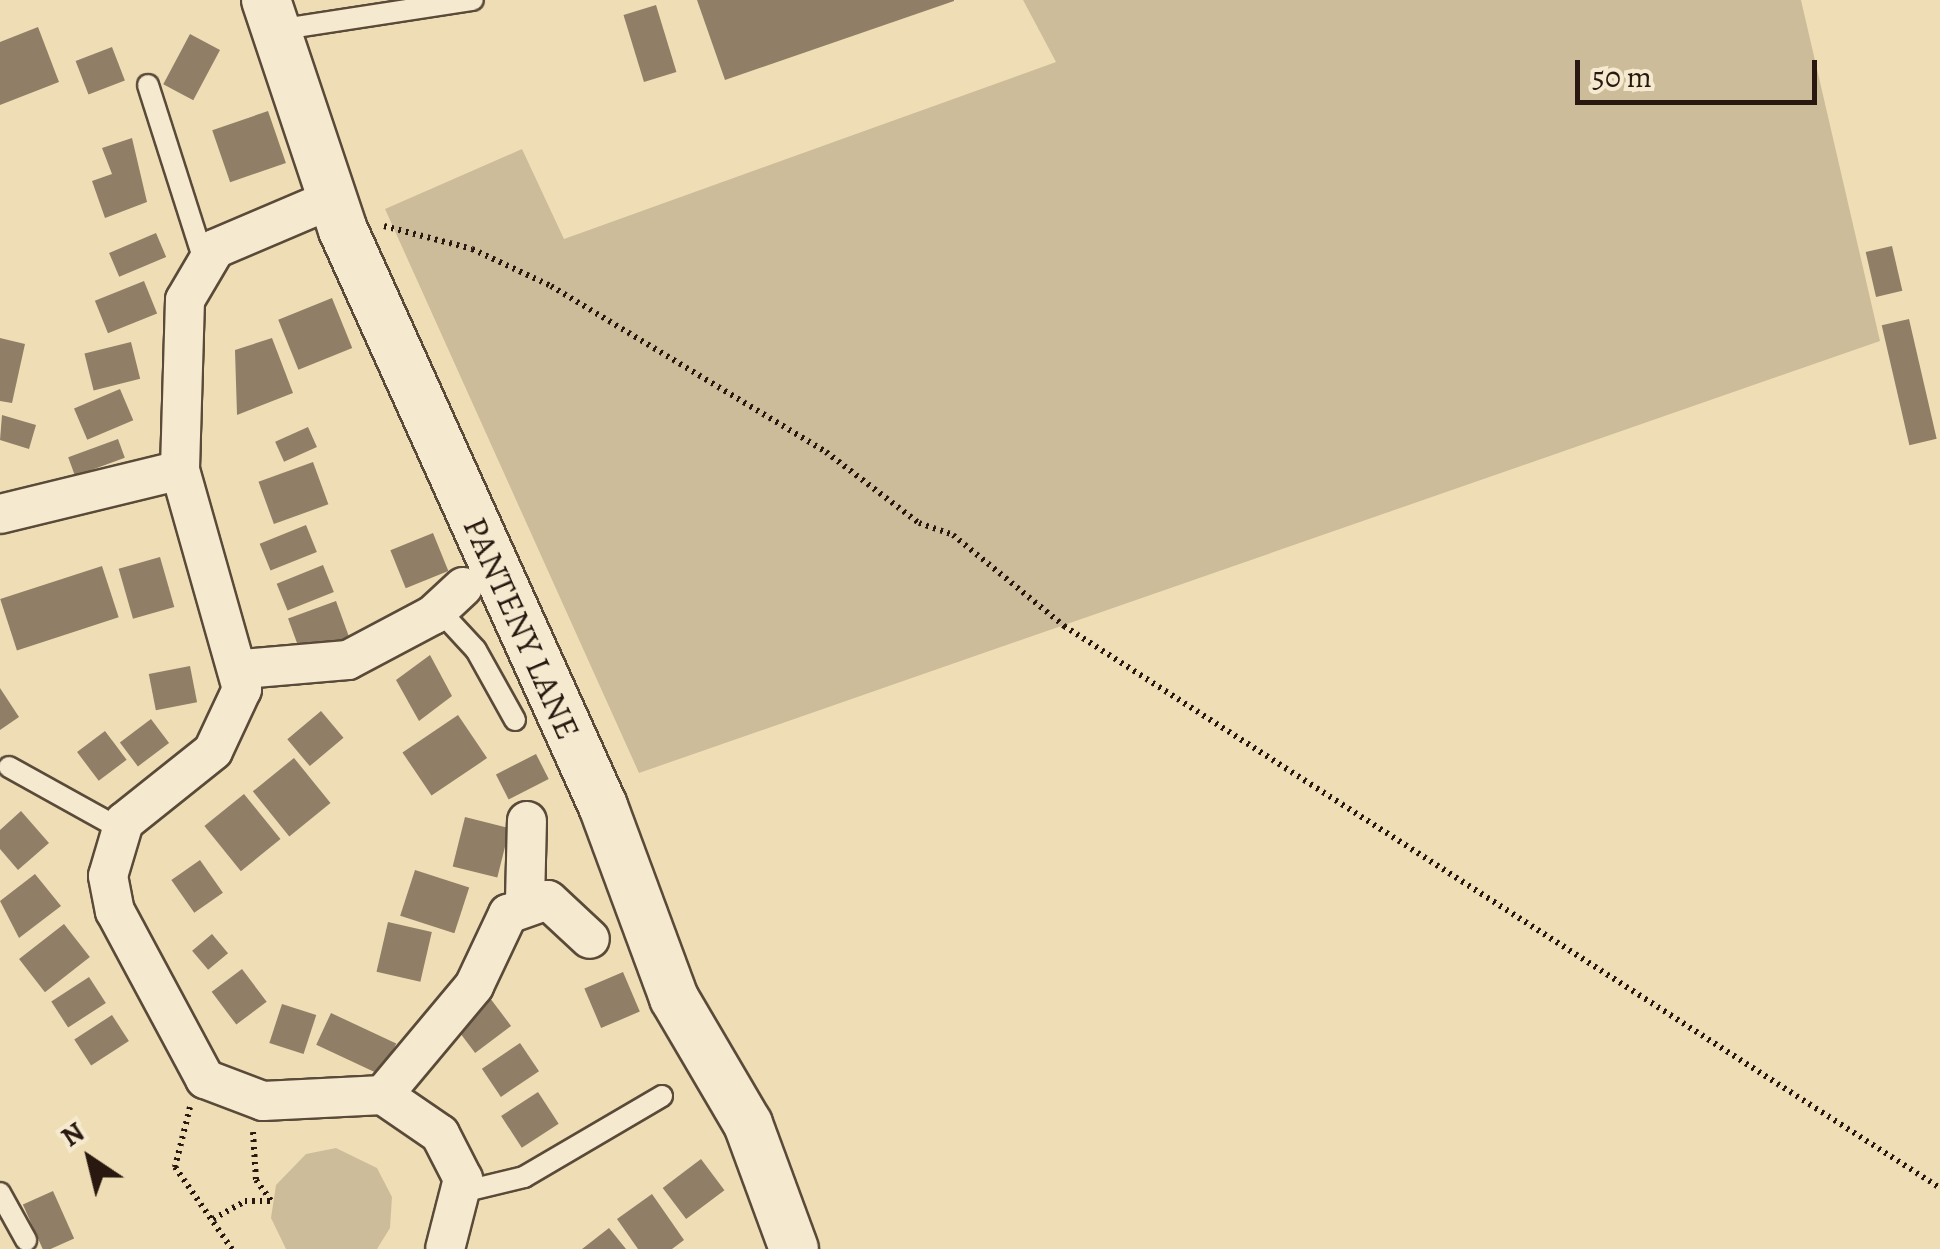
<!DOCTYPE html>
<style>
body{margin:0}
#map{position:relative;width:1940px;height:1249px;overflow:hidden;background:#efdeb5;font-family:Alegreya,serif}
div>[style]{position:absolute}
.green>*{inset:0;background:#cdbc99}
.building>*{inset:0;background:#907f66;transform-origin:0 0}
.path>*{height:6px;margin-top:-3px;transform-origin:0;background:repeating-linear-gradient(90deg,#291810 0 2.5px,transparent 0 7.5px)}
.roads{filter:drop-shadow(2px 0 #5a4a39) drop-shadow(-2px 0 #5a4a39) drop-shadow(0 2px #5a4a39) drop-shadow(0 -2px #5a4a39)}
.service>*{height:20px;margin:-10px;padding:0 10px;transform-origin:10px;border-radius:10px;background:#f5eacf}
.minor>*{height:38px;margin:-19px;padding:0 19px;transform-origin:19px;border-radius:19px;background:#f5eacf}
.tertiary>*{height:48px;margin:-24px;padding:0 24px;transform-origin:24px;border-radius:24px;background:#f5eacf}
span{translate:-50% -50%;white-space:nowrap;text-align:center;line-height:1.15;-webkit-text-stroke:10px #f5eacf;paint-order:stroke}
.street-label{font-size:35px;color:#291810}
.north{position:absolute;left:40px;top:1109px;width:100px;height:100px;-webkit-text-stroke:8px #f5eacf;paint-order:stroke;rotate:325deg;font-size:28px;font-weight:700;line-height:40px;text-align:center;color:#291810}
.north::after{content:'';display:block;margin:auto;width:35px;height:45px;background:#291810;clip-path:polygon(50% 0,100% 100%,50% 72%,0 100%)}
.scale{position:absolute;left:1575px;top:60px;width:242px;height:45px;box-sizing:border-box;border:5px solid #291810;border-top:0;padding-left:12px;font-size:30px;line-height:35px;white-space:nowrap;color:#291810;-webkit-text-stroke:8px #f5eacf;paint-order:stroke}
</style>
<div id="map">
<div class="green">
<div style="clip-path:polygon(1023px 0,1801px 0,1880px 341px,639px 773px,385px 209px,522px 149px,564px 239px,1056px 62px)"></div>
<div style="clip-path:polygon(336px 1148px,377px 1168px,392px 1197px,390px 1228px,377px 1249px,286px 1249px,271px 1218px,276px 1185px,306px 1154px)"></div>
</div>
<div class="building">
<div style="clip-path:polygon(697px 0,954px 0,954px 1px,725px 80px)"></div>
<div style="left:656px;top:5px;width:70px;height:34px;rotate:73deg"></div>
<div style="clip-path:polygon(38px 27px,59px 82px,0 105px,0 42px)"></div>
<div style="left:190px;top:34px;width:34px;height:57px;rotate:28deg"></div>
<div style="left:112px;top:47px;width:36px;height:39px;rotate:69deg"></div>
<div style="left:268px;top:111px;width:55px;height:59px;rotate:71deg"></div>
<div style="clip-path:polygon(132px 138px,147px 202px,105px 218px,92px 181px,112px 174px,102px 148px)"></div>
<div style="left:156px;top:233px;width:26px;height:51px;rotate:67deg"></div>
<div style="left:1892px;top:246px;width:46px;height:27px;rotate:77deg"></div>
<div style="left:144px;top:281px;width:35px;height:53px;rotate:68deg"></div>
<div style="left:332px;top:298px;width:54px;height:58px;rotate:68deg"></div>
<div style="left:1909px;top:319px;width:123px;height:28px;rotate:77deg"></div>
<div style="clip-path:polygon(0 338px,25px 344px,12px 403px,0 401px)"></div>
<div style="clip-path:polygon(272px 338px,293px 393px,237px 415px,235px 350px)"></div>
<div style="left:131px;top:342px;width:38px;height:48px;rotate:76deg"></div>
<div style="left:120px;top:389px;width:34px;height:50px;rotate:67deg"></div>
<div style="clip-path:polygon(2px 415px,36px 425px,29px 449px,0 440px)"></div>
<div style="left:308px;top:427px;width:22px;height:36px;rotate:66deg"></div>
<div style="left:118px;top:439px;width:20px;height:53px;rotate:70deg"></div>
<div style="left:313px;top:462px;width:45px;height:58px;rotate:70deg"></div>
<div style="left:306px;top:525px;width:29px;height:50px;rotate:68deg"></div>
<div style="left:433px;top:533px;width:41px;height:46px;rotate:68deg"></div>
<div style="left:160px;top:557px;width:52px;height:43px;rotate:74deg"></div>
<div style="left:323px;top:565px;width:29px;height:50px;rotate:68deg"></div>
<div style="left:102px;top:566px;width:54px;height:107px;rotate:72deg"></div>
<div style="left:336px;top:601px;width:41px;height:51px;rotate:70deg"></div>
<div style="clip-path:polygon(430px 655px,452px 696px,419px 721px,396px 680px)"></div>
<div style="left:190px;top:666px;width:37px;height:42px;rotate:79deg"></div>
<div style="clip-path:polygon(0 688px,19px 717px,0 730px)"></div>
<div style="left:321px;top:711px;width:35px;height:44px;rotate:50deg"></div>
<div style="left:458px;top:715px;width:52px;height:67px;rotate:56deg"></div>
<div style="left:151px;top:719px;width:30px;height:39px;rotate:53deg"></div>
<div style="left:105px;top:731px;width:36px;height:35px;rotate:53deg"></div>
<div style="left:536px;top:754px;width:28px;height:45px;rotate:63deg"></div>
<div style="left:294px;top:758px;width:58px;height:53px;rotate:51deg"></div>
<div style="left:244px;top:794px;width:58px;height:51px;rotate:51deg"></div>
<div style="clip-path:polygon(21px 811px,49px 843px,18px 870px,0 849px,0 830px)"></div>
<div style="left:465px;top:817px;width:46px;height:51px;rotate:14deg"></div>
<div style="left:200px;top:860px;width:40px;height:35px;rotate:55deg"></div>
<div style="left:415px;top:870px;width:57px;height:48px;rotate:18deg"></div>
<div style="clip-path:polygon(35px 874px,61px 906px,19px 938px,0 901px)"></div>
<div style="left:388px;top:922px;width:45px;height:51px;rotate:13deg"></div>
<div style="left:64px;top:924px;width:42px;height:57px;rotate:52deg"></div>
<div style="left:212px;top:934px;width:25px;height:26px;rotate:50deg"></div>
<div style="left:242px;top:969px;width:41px;height:38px;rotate:53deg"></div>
<div style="left:623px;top:972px;width:43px;height:42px;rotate:67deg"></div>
<div style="left:89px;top:977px;width:31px;height:45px;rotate:57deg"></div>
<div style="left:490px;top:998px;width:35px;height:45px;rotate:53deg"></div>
<div style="left:282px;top:1004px;width:36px;height:41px;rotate:18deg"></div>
<div style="left:331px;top:1013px;width:72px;height:35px;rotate:25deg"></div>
<div style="left:112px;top:1015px;width:31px;height:45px;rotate:57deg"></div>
<div style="left:520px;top:1043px;width:34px;height:46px;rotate:56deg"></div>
<div style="left:538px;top:1092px;width:38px;height:44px;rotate:57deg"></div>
<div style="left:701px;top:1159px;width:39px;height:48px;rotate:53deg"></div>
<div style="left:53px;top:1191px;width:52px;height:33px;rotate:66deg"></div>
<div style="clip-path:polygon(652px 1194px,684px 1240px,672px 1249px,638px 1249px,617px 1219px)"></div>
<div style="clip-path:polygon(609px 1228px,626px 1249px,582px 1249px)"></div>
</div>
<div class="path">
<div style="left:384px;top:226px;width:91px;rotate:14.6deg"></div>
<div style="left:472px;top:249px;width:87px;rotate:25.1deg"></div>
<div style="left:551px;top:286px;width:321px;rotate:31.1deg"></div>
<div style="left:826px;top:452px;width:117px;rotate:37.4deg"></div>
<div style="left:919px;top:523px;width:36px;rotate:19deg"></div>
<div style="left:953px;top:535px;width:144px;rotate:39.3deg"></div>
<div style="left:1064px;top:626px;width:1041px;rotate:32.68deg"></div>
<div style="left:190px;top:1107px;width:62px;rotate:104deg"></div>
<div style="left:175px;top:1167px;width:100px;rotate:55.2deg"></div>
<div style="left:253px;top:1132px;width:48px;rotate:86.4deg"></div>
<div style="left:256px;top:1180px;width:26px;rotate:54deg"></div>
<div style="left:213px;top:1219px;width:37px;rotate:-29deg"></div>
<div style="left:245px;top:1201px;width:26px"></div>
</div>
<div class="roads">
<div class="service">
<div style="left:276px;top:30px;width:199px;rotate:-8.7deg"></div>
<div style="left:148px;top:85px;width:185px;rotate:72.3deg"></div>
<div style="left:439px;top:610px;width:54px;rotate:47.2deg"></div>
<div style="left:476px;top:650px;width:80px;rotate:60.9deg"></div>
<div style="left:9px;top:767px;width:128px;rotate:29deg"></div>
<div style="left:462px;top:1192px;width:64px;rotate:-13.6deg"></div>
<div style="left:524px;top:1177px;width:160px;rotate:-30.4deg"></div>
<div style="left:0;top:1193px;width:54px;rotate:61deg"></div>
</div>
<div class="minor">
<div style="left:332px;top:199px;width:127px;rotate:156.9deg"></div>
<div style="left:215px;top:249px;width:59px;rotate:120.5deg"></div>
<div style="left:185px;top:300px;width:170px;rotate:91.7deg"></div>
<div style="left:180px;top:470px;width:228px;rotate:74.2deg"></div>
<div style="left:242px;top:689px;width:68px;rotate:115.1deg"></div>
<div style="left:213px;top:751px;width:114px;rotate:141.4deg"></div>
<div style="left:124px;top:822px;width:56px;rotate:106.5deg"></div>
<div style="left:108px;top:876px;width:36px;rotate:79deg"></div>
<div style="left:115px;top:911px;width:191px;rotate:61.8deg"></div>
<div style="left:205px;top:1079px;width:62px;rotate:20.8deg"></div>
<div style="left:263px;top:1101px;width:120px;rotate:-2.9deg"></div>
<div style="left:383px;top:1095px;width:69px;rotate:34.4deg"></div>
<div style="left:440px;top:1134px;width:51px;rotate:62.9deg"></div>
<div style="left:463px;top:1179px;width:72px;rotate:104.4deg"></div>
<div style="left:0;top:514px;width:185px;rotate:-13.7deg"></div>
<div style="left:243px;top:669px;width:105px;rotate:-4.9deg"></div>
<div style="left:348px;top:660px;width:96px;rotate:-27.9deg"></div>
<div style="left:433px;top:615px;width:41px;rotate:-43deg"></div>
<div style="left:525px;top:901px;width:80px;rotate:-88.6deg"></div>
<div style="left:383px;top:1095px;width:142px;rotate:-50.1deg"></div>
<div style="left:474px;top:986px;width:80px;rotate:-64.7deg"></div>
<div style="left:508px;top:914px;width:42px;rotate:-19.3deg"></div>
<div style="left:548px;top:900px;width:57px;rotate:42.9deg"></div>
</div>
<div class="tertiary">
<div style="left:266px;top:0;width:243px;rotate:71.5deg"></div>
<div style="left:343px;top:230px;width:632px;rotate:65.71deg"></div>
<div style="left:603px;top:806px;width:205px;rotate:69.7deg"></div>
<div style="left:674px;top:998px;width:146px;rotate:59.6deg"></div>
<div style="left:748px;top:1124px;width:133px;rotate:69.8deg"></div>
</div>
</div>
<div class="street-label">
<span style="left:522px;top:628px;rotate:66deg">PANTENY LANE</span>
</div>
<div class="north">N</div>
<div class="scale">50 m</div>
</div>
